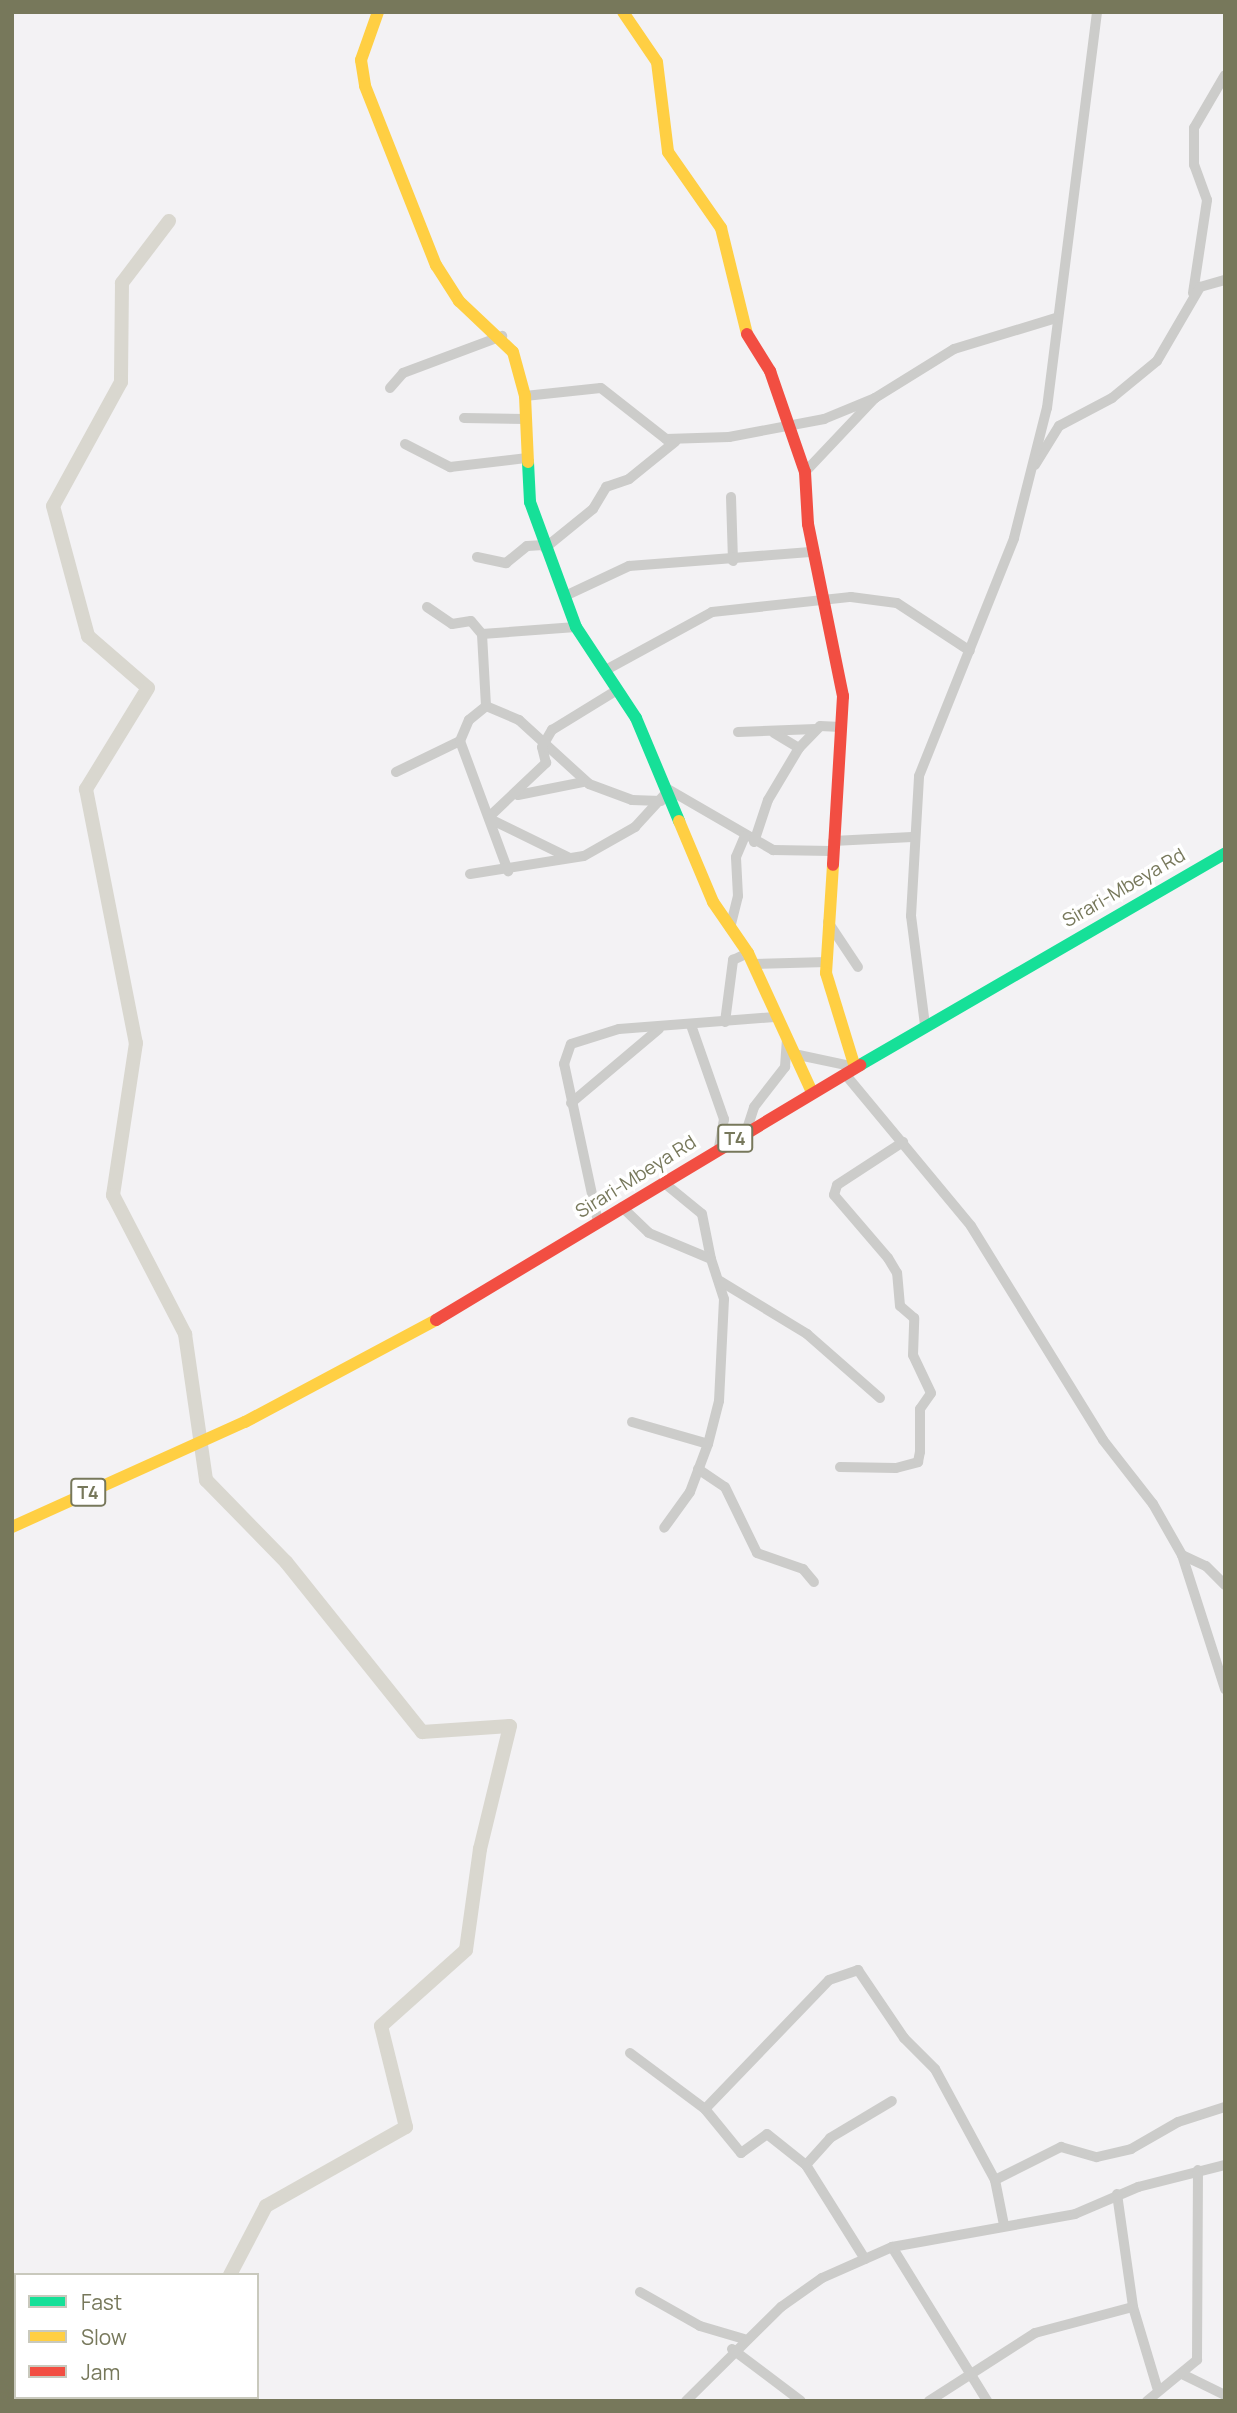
<!DOCTYPE html>
<style>
body{margin:0}
#map{position:relative;width:1237px;height:2413px;overflow:hidden;background:#f3f2f4;font-family:Manrope,sans-serif}
div>[style]{position:absolute}
.river>*{height:14px;margin:-7px;padding:0 7px;transform-origin:7px;border-radius:7px;background:#d9d7cf}
.street>*{height:10px;margin:-5px;padding:0 5px;transform-origin:5px;border-radius:5px;background:#ccccca}
.fast>*{height:12px;margin:-6px;padding:0 6px;transform-origin:6px;border-radius:6px;background:#16e098}
.slow>*{height:12px;margin:-6px;padding:0 6px;transform-origin:6px;border-radius:6px;background:#ffcf43}
.jam>*{height:12px;margin:-6px;padding:0 6px;transform-origin:6px;border-radius:6px;background:#f24e42}
span{translate:-50% -50%;white-space:nowrap;text-align:center;line-height:1.15;-webkit-text-stroke:7px #fff;paint-order:stroke}
.shield-label span{padding:2px 5px;background:#fff;border:2px solid;border-radius:5px;-webkit-text-stroke-width:0}
.shield-label{font-size:18px;color:#77785b;font-weight:700}
.street-label{font-size:19px;color:#77785b}
.frame{position:absolute;inset:0;border:14px solid #77785b;pointer-events:none}
.legend{position:absolute;left:14px;top:2273px;width:245px;height:126px;box-sizing:border-box;background:#fff;border:2px solid #c9c9bd;margin:0;padding:9px 12px;list-style:none;font-size:21px;color:#77785b}
.legend li{display:flex;align-items:center;gap:14px;height:35px}
.legend b{width:35px;border:2px solid #c9c9bd}
</style>
<div id="map">
<div class="river">
<div style="left:169px;top:221px;width:78px;rotate:127.2deg"></div>
<div style="left:122px;top:283px;width:99px;rotate:90.6deg"></div>
<div style="left:121px;top:382px;width:141px;rotate:118.7deg"></div>
<div style="left:53px;top:506px;width:135px;rotate:74.9deg"></div>
<div style="left:88px;top:636px;width:79px;rotate:40.9deg"></div>
<div style="left:148px;top:688px;width:119px;rotate:121.5deg"></div>
<div style="left:86px;top:789px;width:259px;rotate:78.9deg"></div>
<div style="left:136px;top:1043px;width:154px;rotate:98.6deg"></div>
<div style="left:113px;top:1195px;width:157px;rotate:62.6deg"></div>
<div style="left:185px;top:1334px;width:148px;rotate:81.8deg"></div>
<div style="left:206px;top:1480px;width:115px;rotate:45.7deg"></div>
<div style="left:286px;top:1562px;width:218px;rotate:51.3deg"></div>
<div style="left:422px;top:1732px;width:88px;rotate:-3.9deg"></div>
<div style="left:510px;top:1726px;width:127px;rotate:103.7deg"></div>
<div style="left:480px;top:1849px;width:102px;rotate:97.9deg"></div>
<div style="left:466px;top:1950px;width:114px;rotate:138.2deg"></div>
<div style="left:381px;top:2026px;width:104px;rotate:76.1deg"></div>
<div style="left:406px;top:2127px;width:161px;rotate:150.6deg"></div>
<div style="left:266px;top:2206px;width:78px;rotate:117.6deg"></div>
<div style="left:69px;top:2401px;width:4px;rotate:-63deg"></div>
</div>
<div class="street">
<div style="left:1193px;top:293px;width:94px;rotate:-81.4deg"></div>
<div style="left:1207px;top:200px;width:37px;rotate:-110deg"></div>
<div style="left:1194px;top:165px;width:37px;rotate:-90deg"></div>
<div style="left:1194px;top:128px;width:61px;rotate:-59.7deg"></div>
<div style="left:390px;top:388px;width:20px;rotate:-49deg"></div>
<div style="left:403px;top:373px;width:106px;rotate:-20.5deg"></div>
<div style="left:525px;top:396px;width:76px;rotate:-6deg"></div>
<div style="left:601px;top:388px;width:83px;rotate:38.1deg"></div>
<div style="left:666px;top:439px;width:63px;rotate:-1.8deg"></div>
<div style="left:729px;top:437px;width:97px;rotate:-10.7deg"></div>
<div style="left:824px;top:419px;width:55px;rotate:-22.4deg"></div>
<div style="left:875px;top:398px;width:93px;rotate:-31.8deg"></div>
<div style="left:954px;top:349px;width:107px;rotate:-16.9deg"></div>
<div style="left:464px;top:418px;width:62px;rotate:0.9deg"></div>
<div style="left:405px;top:444px;width:51px;rotate:27.1deg"></div>
<div style="left:450px;top:467px;width:78px;rotate:-6.7deg"></div>
<div style="left:1035px;top:465px;width:46px;rotate:-58.4deg"></div>
<div style="left:1059px;top:426px;width:60px;rotate:-27.8deg"></div>
<div style="left:1112px;top:398px;width:58px;rotate:-39.4deg"></div>
<div style="left:1157px;top:361px;width:86px;rotate:-59.8deg"></div>
<div style="left:1200px;top:287px;width:26px;rotate:-16deg"></div>
<div style="left:805px;top:472px;width:102px;rotate:-46.6deg"></div>
<div style="left:731px;top:497px;width:64px;rotate:88.2deg"></div>
<div style="left:545px;top:548px;width:62px;rotate:-39.1deg"></div>
<div style="left:593px;top:509px;width:26px;rotate:-59deg"></div>
<div style="left:606px;top:487px;width:24px;rotate:-19deg"></div>
<div style="left:629px;top:479px;width:60px;rotate:-39deg"></div>
<div style="left:477px;top:557px;width:30px;rotate:12deg"></div>
<div style="left:506px;top:563px;width:27px;rotate:-39deg"></div>
<div style="left:527px;top:546px;width:17px;rotate:-3deg"></div>
<div style="left:565px;top:596px;width:71px;rotate:-25.1deg"></div>
<div style="left:629px;top:566px;width:185px;rotate:-4.4deg"></div>
<div style="left:427px;top:607px;width:30px;rotate:34deg"></div>
<div style="left:452px;top:624px;width:19px;rotate:-9deg"></div>
<div style="left:471px;top:621px;width:17px;rotate:50deg"></div>
<div style="left:604px;top:671px;width:123px;rotate:-28.6deg"></div>
<div style="left:712px;top:612px;width:140px;rotate:-6.2deg"></div>
<div style="left:851px;top:597px;width:46px;rotate:7.4deg"></div>
<div style="left:897px;top:603px;width:87px;rotate:33.3deg"></div>
<div style="left:486px;top:706px;width:36px;rotate:23deg"></div>
<div style="left:519px;top:720px;width:95px;rotate:42.4deg"></div>
<div style="left:589px;top:784px;width:46px;rotate:20.4deg"></div>
<div style="left:632px;top:800px;width:29px;rotate:2deg"></div>
<div style="left:738px;top:732px;width:78px;rotate:-2.2deg"></div>
<div style="left:774px;top:733px;width:29px;rotate:31deg"></div>
<div style="left:460px;top:741px;width:139px;rotate:69.7deg"></div>
<div style="left:396px;top:772px;width:71px;rotate:-25.8deg"></div>
<div style="left:460px;top:741px;width:23px;rotate:-67deg"></div>
<div style="left:469px;top:720px;width:22px;rotate:-39deg"></div>
<div style="left:486px;top:706px;width:72px;rotate:-93.2deg"></div>
<div style="left:482px;top:634px;width:94px;rotate:-4.3deg"></div>
<div style="left:666px;top:788px;width:124px;rotate:30.1deg"></div>
<div style="left:773px;top:850px;width:59px;rotate:1deg"></div>
<div style="left:518px;top:795px;width:66px;rotate:-11.3deg"></div>
<div style="left:489px;top:817px;width:79px;rotate:-43.5deg"></div>
<div style="left:546px;top:763px;width:16px;rotate:-104deg"></div>
<div style="left:542px;top:747px;width:20px;rotate:-60deg"></div>
<div style="left:552px;top:730px;width:76px;rotate:-31.6deg"></div>
<div style="left:490px;top:819px;width:87px;rotate:26deg"></div>
<div style="left:833px;top:841px;width:79px;rotate:-2.9deg"></div>
<div style="left:754px;top:842px;width:44px;rotate:-71.6deg"></div>
<div style="left:768px;top:800px;width:61px;rotate:-59.2deg"></div>
<div style="left:799px;top:748px;width:30px;rotate:-46deg"></div>
<div style="left:820px;top:726px;width:21px;rotate:3deg"></div>
<div style="left:470px;top:874px;width:115px;rotate:-9deg"></div>
<div style="left:584px;top:856px;width:59px;rotate:-29.6deg"></div>
<div style="left:635px;top:827px;width:47px;rotate:-47.6deg"></div>
<div style="left:828px;top:922px;width:54px;rotate:56.3deg"></div>
<div style="left:730px;top:928px;width:33px;rotate:-76deg"></div>
<div style="left:738px;top:896px;width:39px;rotate:-93deg"></div>
<div style="left:736px;top:857px;width:23px;rotate:-67deg"></div>
<div style="left:753px;top:964px;width:74px;rotate:-1.5deg"></div>
<div style="left:725px;top:1022px;width:63px;rotate:-82.6deg"></div>
<div style="left:733px;top:960px;width:17px;rotate:-25deg"></div>
<div style="left:691px;top:1025px;width:100px;rotate:70.7deg"></div>
<div style="left:724px;top:1119px;width:27px;rotate:100deg"></div>
<div style="left:925px;top:1025px;width:110px;rotate:-97.3deg"></div>
<div style="left:911px;top:916px;width:140px;rotate:-86.7deg"></div>
<div style="left:919px;top:776px;width:256px;rotate:-68.2deg"></div>
<div style="left:1014px;top:538px;width:134px;rotate:-75.8deg"></div>
<div style="left:1047px;top:408px;width:399px;rotate:-82.8deg"></div>
<div style="left:794px;top:1054px;width:62px;rotate:12deg"></div>
<div style="left:845px;top:1074px;width:197px;rotate:50.3deg"></div>
<div style="left:971px;top:1226px;width:251px;rotate:58.3deg"></div>
<div style="left:1103px;top:1440px;width:81px;rotate:52deg"></div>
<div style="left:1153px;top:1504px;width:59px;rotate:60.4deg"></div>
<div style="left:1182px;top:1555px;width:141px;rotate:72.2deg"></div>
<div style="left:571px;top:1103px;width:115px;rotate:-40.1deg"></div>
<div style="left:746px;top:1132px;width:26px;rotate:-72deg"></div>
<div style="left:754px;top:1107px;width:51px;rotate:-52.2deg"></div>
<div style="left:785px;top:1067px;width:26px;rotate:-86deg"></div>
<div style="left:663px;top:1182px;width:50px;rotate:39.4deg"></div>
<div style="left:702px;top:1214px;width:46px;rotate:78.7deg"></div>
<div style="left:622px;top:1207px;width:37px;rotate:44deg"></div>
<div style="left:649px;top:1233px;width:67px;rotate:22.8deg"></div>
<div style="left:711px;top:1259px;width:42px;rotate:72deg"></div>
<div style="left:724px;top:1299px;width:102px;rotate:92.8deg"></div>
<div style="left:719px;top:1401px;width:44px;rotate:104.3deg"></div>
<div style="left:708px;top:1444px;width:51px;rotate:110.6deg"></div>
<div style="left:690px;top:1492px;width:44px;rotate:125.8deg"></div>
<div style="left:598px;top:1222px;width:162px;rotate:-102.1deg"></div>
<div style="left:564px;top:1064px;width:21px;rotate:-71deg"></div>
<div style="left:571px;top:1044px;width:50px;rotate:-17.4deg"></div>
<div style="left:619px;top:1029px;width:156px;rotate:-4.4deg"></div>
<div style="left:720px;top:1281px;width:102px;rotate:31.3deg"></div>
<div style="left:807px;top:1334px;width:97px;rotate:41.2deg"></div>
<div style="left:632px;top:1422px;width:79px;rotate:16.1deg"></div>
<div style="left:840px;top:1467px;width:56px;rotate:1deg"></div>
<div style="left:896px;top:1468px;width:23px;rotate:-15deg"></div>
<div style="left:918px;top:1462px;width:10px;rotate:-79deg"></div>
<div style="left:920px;top:1452px;width:43px;rotate:-90deg"></div>
<div style="left:920px;top:1409px;width:19px;rotate:-55deg"></div>
<div style="left:931px;top:1393px;width:42px;rotate:-115.3deg"></div>
<div style="left:913px;top:1355px;width:37px;rotate:-88deg"></div>
<div style="left:914px;top:1318px;width:18px;rotate:-139deg"></div>
<div style="left:900px;top:1306px;width:33px;rotate:-95deg"></div>
<div style="left:897px;top:1273px;width:17px;rotate:-121deg"></div>
<div style="left:888px;top:1258px;width:83px;rotate:-130.6deg"></div>
<div style="left:834px;top:1195px;width:10px;rotate:-73deg"></div>
<div style="left:837px;top:1185px;width:79px;rotate:-33.1deg"></div>
<div style="left:698px;top:1469px;width:32px;rotate:34deg"></div>
<div style="left:725px;top:1487px;width:73px;rotate:64.1deg"></div>
<div style="left:757px;top:1553px;width:49px;rotate:19.2deg"></div>
<div style="left:803px;top:1569px;width:17px;rotate:50deg"></div>
<div style="left:1182px;top:1555px;width:26px;rotate:25deg"></div>
<div style="left:1206px;top:1566px;width:27px;rotate:45deg"></div>
<div style="left:630px;top:2053px;width:94px;rotate:36.7deg"></div>
<div style="left:705px;top:2109px;width:57px;rotate:50.7deg"></div>
<div style="left:741px;top:2153px;width:32px;rotate:-36deg"></div>
<div style="left:767px;top:2134px;width:50px;rotate:38.5deg"></div>
<div style="left:806px;top:2165px;width:111px;rotate:57.9deg"></div>
<div style="left:705px;top:2109px;width:179px;rotate:-46.1deg"></div>
<div style="left:829px;top:1980px;width:31px;rotate:-19deg"></div>
<div style="left:858px;top:1970px;width:82px;rotate:55.9deg"></div>
<div style="left:904px;top:2038px;width:44px;rotate:45deg"></div>
<div style="left:935px;top:2069px;width:126px;rotate:61.6deg"></div>
<div style="left:995px;top:2180px;width:46px;rotate:78.7deg"></div>
<div style="left:806px;top:2165px;width:36px;rotate:-48deg"></div>
<div style="left:830px;top:2138px;width:72px;rotate:-30.8deg"></div>
<div style="left:995px;top:2180px;width:74px;rotate:-26.6deg"></div>
<div style="left:1061px;top:2147px;width:37px;rotate:16deg"></div>
<div style="left:1097px;top:2157px;width:35px;rotate:-13deg"></div>
<div style="left:1131px;top:2149px;width:54px;rotate:-29.9deg"></div>
<div style="left:1178px;top:2122px;width:49px;rotate:-17.7deg"></div>
<div style="left:1117px;top:2194px;width:114px;rotate:81.9deg"></div>
<div style="left:1133px;top:2307px;width:84px;rotate:73.3deg"></div>
<div style="left:892px;top:2247px;width:181px;rotate:58.3deg"></div>
<div style="left:640px;top:2292px;width:69px;rotate:29.5deg"></div>
<div style="left:700px;top:2326px;width:46px;rotate:16.5deg"></div>
<div style="left:732px;top:2349px;width:86px;rotate:37deg"></div>
<div style="left:1184px;top:2375px;width:46px;rotate:26deg"></div>
<div style="left:686px;top:2401px;width:134px;rotate:-44.7deg"></div>
<div style="left:781px;top:2307px;width:50px;rotate:-35.3deg"></div>
<div style="left:822px;top:2278px;width:77px;rotate:-23.9deg"></div>
<div style="left:892px;top:2247px;width:186px;rotate:-10.2deg"></div>
<div style="left:1075px;top:2214px;width:69px;rotate:-23.2deg"></div>
<div style="left:1138px;top:2187px;width:90px;rotate:-14.2deg"></div>
<div style="left:929px;top:2401px;width:126px;rotate:-32.7deg"></div>
<div style="left:1035px;top:2333px;width:101px;rotate:-14.9deg"></div>
<div style="left:1147px;top:2401px;width:65px;rotate:-39.4deg"></div>
<div style="left:1197px;top:2360px;width:190px;rotate:-89.7deg"></div>
</div>
<div class="fast">
<div style="left:528px;top:462px;width:40px;rotate:87.1deg"></div>
<div style="left:530px;top:502px;width:133px;rotate:69.8deg"></div>
<div style="left:576px;top:627px;width:109px;rotate:56.6deg"></div>
<div style="left:636px;top:718px;width:112px;rotate:67.3deg"></div>
<div style="left:860px;top:1065px;width:422px;rotate:-30.1deg"></div>
</div>
<div class="slow">
<div style="left:378px;top:12px;width:51px;rotate:109.5deg"></div>
<div style="left:361px;top:60px;width:26px;rotate:81deg"></div>
<div style="left:365px;top:86px;width:193px;rotate:68.4deg"></div>
<div style="left:436px;top:265px;width:43px;rotate:57.4deg"></div>
<div style="left:459px;top:301px;width:74px;rotate:43.4deg"></div>
<div style="left:513px;top:352px;width:46px;rotate:74.7deg"></div>
<div style="left:525px;top:396px;width:66px;rotate:87.4deg"></div>
<div style="left:623px;top:12px;width:60px;rotate:55.8deg"></div>
<div style="left:657px;top:62px;width:91px;rotate:83deg"></div>
<div style="left:668px;top:152px;width:93px;rotate:55.1deg"></div>
<div style="left:721px;top:228px;width:109px;rotate:76.2deg"></div>
<div style="left:679px;top:821px;width:88px;rotate:67.2deg"></div>
<div style="left:713px;top:902px;width:62px;rotate:55.5deg"></div>
<div style="left:748px;top:953px;width:153px;rotate:65.3deg"></div>
<div style="left:833px;top:865px;width:108px;rotate:93.7deg"></div>
<div style="left:826px;top:973px;width:98px;rotate:72.9deg"></div>
<div style="left:12px;top:1527px;width:256px;rotate:-24.3deg"></div>
<div style="left:245px;top:1422px;width:217px;rotate:-28.1deg"></div>
</div>
<div class="jam">
<div style="left:747px;top:334px;width:44px;rotate:58.1deg"></div>
<div style="left:770px;top:371px;width:107px;rotate:70.9deg"></div>
<div style="left:805px;top:472px;width:52px;rotate:86.7deg"></div>
<div style="left:808px;top:524px;width:176px;rotate:78.5deg"></div>
<div style="left:843px;top:696px;width:169px;rotate:93.4deg"></div>
<div style="left:436px;top:1320px;width:495px;rotate:-31deg"></div>
</div>
<div class="shield-label">
<span style="left:735px;top:1138px">T4</span>
<span style="left:88px;top:1492px">T4</span>
</div>
<div class="street-label">
<span style="left:1124px;top:888px;rotate:-30deg">Sirari-Mbeya Rd</span>
<span style="left:636px;top:1177px;rotate:-32deg">Sirari-Mbeya Rd</span>
</div>
<div class="frame"></div>
<ul class="legend">
<li><b style="height:9px;background:#16e098"></b>Fast</li>
<li><b style="height:9px;background:#ffcf43"></b>Slow</li>
<li><b style="height:9px;background:#f24e42"></b>Jam</li>
</ul>
</div>
